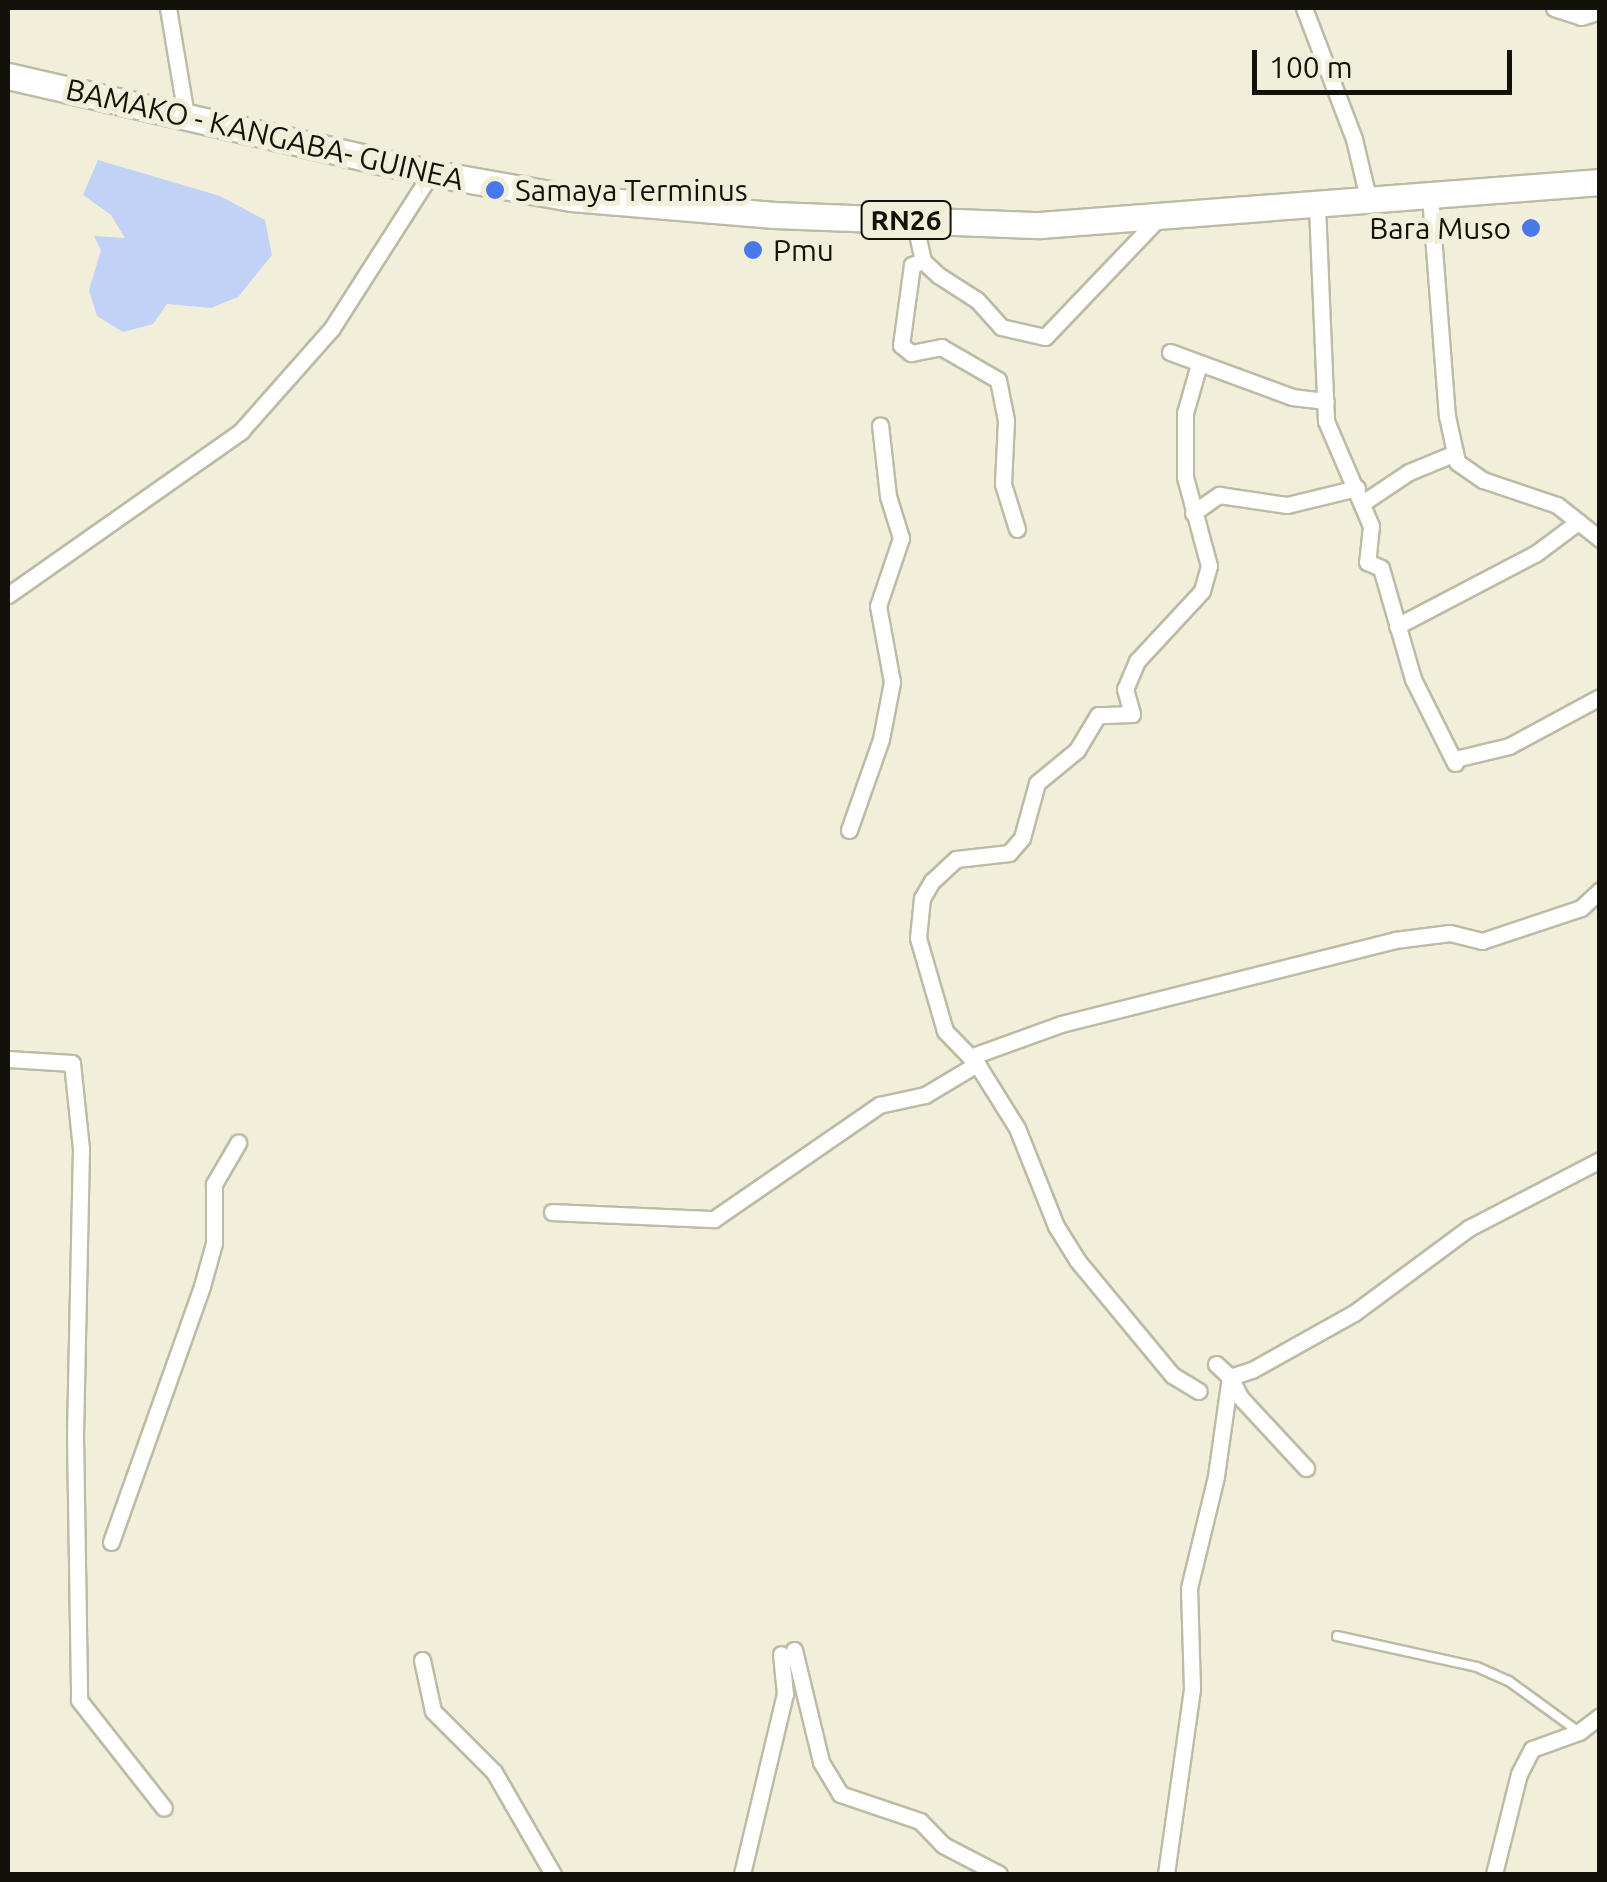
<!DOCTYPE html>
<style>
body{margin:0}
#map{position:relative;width:1607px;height:1882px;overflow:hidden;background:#f1efda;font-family:Ubuntu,sans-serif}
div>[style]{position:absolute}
.water>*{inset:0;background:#c1d2f6}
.roads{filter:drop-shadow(2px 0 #bdbba6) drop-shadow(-2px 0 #bdbba6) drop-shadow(0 2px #bdbba6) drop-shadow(0 -2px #bdbba6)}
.service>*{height:8px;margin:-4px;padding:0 4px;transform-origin:4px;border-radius:4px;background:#fff}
.minor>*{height:15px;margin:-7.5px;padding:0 7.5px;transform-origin:7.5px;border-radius:7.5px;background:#fff}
.primary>*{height:25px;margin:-12.5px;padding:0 12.5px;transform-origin:12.5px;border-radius:12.5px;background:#fff}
.dots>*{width:28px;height:28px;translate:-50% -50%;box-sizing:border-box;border:5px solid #f1efda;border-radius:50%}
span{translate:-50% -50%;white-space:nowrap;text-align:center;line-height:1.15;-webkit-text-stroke:10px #f1efda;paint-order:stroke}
.shield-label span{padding:2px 8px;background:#f1efda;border:2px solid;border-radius:8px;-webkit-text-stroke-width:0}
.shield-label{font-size:28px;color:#12120a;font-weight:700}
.street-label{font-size:30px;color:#12120a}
.poi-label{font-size:30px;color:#12120a}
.left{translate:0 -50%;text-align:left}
.right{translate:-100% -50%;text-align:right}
.frame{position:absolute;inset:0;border:10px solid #12120a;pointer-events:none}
.scale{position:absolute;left:1252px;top:50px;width:260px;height:45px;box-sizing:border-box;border:5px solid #12120a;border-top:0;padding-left:12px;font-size:30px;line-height:35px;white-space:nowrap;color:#12120a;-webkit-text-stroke:8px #f1efda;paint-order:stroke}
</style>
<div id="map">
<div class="water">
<div style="clip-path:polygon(98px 160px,220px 196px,265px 220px,272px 255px,238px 297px,211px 308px,167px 304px,153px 324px,123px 332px,97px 316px,89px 290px,101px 250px,94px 236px,125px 238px,111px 215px,83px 195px)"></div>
</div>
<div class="roads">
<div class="service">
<div style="left:1337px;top:1636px;width:143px;rotate:12.5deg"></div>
<div style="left:1477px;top:1667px;width:35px;rotate:24deg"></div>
<div style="left:1509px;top:1681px;width:87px;rotate:36.1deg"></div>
</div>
<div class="minor">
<div style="left:168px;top:8px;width:109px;rotate:80.5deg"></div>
<div style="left:1304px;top:8px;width:140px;rotate:69.1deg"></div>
<div style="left:1354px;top:139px;width:65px;rotate:76.6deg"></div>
<div style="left:1554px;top:8px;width:28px;rotate:18deg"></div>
<div style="left:1581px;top:17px;width:20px;rotate:-18deg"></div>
<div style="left:1430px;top:196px;width:221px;rotate:85.6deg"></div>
<div style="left:1447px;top:416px;width:47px;rotate:77.7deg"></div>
<div style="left:1457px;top:462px;width:32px;rotate:35deg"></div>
<div style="left:1483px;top:480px;width:78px;rotate:18.7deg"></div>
<div style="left:1557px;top:505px;width:55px;rotate:38.3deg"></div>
<div style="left:1317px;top:206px;width:215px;rotate:87.6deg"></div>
<div style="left:1326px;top:421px;width:114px;rotate:66.8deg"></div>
<div style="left:1371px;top:526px;width:36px;rotate:96deg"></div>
<div style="left:1367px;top:562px;width:15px;rotate:23deg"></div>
<div style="left:1381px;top:568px;width:116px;rotate:73.9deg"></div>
<div style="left:1413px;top:679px;width:94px;rotate:63.4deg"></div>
<div style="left:914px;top:220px;width:42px;rotate:77.6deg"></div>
<div style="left:923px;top:261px;width:21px;rotate:43deg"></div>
<div style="left:938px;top:275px;width:46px;rotate:32.7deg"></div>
<div style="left:977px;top:300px;width:36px;rotate:48deg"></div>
<div style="left:1001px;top:327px;width:45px;rotate:12.8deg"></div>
<div style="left:1045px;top:337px;width:162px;rotate:-46.3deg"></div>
<div style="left:923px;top:261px;width:12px;rotate:160deg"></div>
<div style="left:912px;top:265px;width:81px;rotate:97.8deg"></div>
<div style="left:901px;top:345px;width:13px;rotate:39deg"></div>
<div style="left:911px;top:353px;width:31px;rotate:-11deg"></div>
<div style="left:941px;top:347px;width:66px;rotate:30.1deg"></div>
<div style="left:998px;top:380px;width:41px;rotate:78.7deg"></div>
<div style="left:1006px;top:420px;width:64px;rotate:92.7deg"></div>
<div style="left:1003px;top:484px;width:47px;rotate:72.7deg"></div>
<div style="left:1170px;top:352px;width:130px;rotate:20.2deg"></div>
<div style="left:1292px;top:397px;width:34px;rotate:7deg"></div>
<div style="left:1199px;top:364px;width:51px;rotate:105.9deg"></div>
<div style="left:1185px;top:413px;width:64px;rotate:90deg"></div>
<div style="left:1185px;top:477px;width:92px;rotate:74.9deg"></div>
<div style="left:1209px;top:566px;width:26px;rotate:106deg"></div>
<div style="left:1202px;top:591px;width:96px;rotate:132.9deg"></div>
<div style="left:1137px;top:661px;width:30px;rotate:113deg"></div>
<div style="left:1125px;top:689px;width:26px;rotate:74deg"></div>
<div style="left:1132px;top:714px;width:34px;rotate:178deg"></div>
<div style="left:1098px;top:715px;width:41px;rotate:121deg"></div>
<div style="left:1077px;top:750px;width:52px;rotate:140.5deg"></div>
<div style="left:1037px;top:783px;width:57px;rotate:105.3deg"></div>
<div style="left:1022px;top:838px;width:20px;rotate:131deg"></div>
<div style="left:1009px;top:853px;width:53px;rotate:173.5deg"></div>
<div style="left:956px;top:859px;width:33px;rotate:137deg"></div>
<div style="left:932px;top:881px;width:20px;rotate:120deg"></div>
<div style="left:922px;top:898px;width:40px;rotate:95.7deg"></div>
<div style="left:918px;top:938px;width:97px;rotate:73.8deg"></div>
<div style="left:945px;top:1031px;width:46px;rotate:45.9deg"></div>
<div style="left:977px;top:1064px;width:75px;rotate:58deg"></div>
<div style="left:1017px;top:1128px;width:105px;rotate:68.3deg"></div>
<div style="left:1056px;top:1226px;width:40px;rotate:58deg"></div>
<div style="left:1077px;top:1260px;width:149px;rotate:50.4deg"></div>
<div style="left:1172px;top:1375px;width:31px;rotate:31deg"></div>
<div style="left:1364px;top:502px;width:54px;rotate:-33.7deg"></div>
<div style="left:1409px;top:472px;width:50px;rotate:-22.4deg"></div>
<div style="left:1193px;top:513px;width:32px;rotate:-35deg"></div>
<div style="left:1219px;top:495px;width:69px;rotate:8.4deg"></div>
<div style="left:1287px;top:505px;width:72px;rotate:-13.7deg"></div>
<div style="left:8px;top:595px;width:285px;rotate:-35.1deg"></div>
<div style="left:241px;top:431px;width:137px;rotate:-48.5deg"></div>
<div style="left:332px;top:328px;width:184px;rotate:-57.4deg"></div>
<div style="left:1397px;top:626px;width:156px;rotate:-27.6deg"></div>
<div style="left:1535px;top:554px;width:54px;rotate:-36.7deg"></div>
<div style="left:1455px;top:759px;width:56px;rotate:-13.5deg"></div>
<div style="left:1509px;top:746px;width:103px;rotate:-28.3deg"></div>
<div style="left:849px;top:830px;width:96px;rotate:-70.6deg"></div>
<div style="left:881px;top:739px;width:58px;rotate:-79.1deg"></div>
<div style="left:892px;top:682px;width:77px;rotate:-100.4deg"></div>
<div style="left:878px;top:606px;width:72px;rotate:-71.3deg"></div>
<div style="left:901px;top:538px;width:44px;rotate:-107.2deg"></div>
<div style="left:888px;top:496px;width:71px;rotate:-96.4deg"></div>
<div style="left:970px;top:1057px;width:97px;rotate:-19.9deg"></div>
<div style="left:1061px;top:1024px;width:344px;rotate:-14.1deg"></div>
<div style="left:1395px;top:940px;width:55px;rotate:-7.3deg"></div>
<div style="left:1450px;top:933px;width:33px;rotate:14deg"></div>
<div style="left:1482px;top:941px;width:104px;rotate:-18.4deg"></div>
<div style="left:1581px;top:908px;width:26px;rotate:-43deg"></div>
<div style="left:8px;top:1059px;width:64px;rotate:3.6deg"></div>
<div style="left:72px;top:1063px;width:85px;rotate:84deg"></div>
<div style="left:81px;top:1148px;width:287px;rotate:91.2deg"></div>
<div style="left:75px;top:1435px;width:265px;rotate:89.1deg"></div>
<div style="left:79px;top:1700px;width:137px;rotate:51.8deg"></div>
<div style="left:552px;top:1212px;width:162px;rotate:2.5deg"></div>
<div style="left:714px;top:1219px;width:201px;rotate:-34.6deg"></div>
<div style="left:879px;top:1105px;width:47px;rotate:-12.3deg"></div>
<div style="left:925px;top:1095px;width:61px;rotate:-30.8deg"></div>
<div style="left:1216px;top:1364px;width:19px;rotate:43deg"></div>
<div style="left:1230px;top:1377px;width:23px;rotate:-18deg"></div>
<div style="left:1252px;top:1370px;width:117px;rotate:-29.2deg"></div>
<div style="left:1354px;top:1313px;width:143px;rotate:-36.5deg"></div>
<div style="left:1469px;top:1228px;width:148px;rotate:-27.4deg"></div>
<div style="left:1230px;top:1377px;width:22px;rotate:63deg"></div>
<div style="left:1240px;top:1397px;width:97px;rotate:47.1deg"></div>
<div style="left:111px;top:1542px;width:272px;rotate:-70.4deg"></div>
<div style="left:202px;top:1286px;width:45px;rotate:-74.4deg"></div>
<div style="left:214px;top:1243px;width:59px;rotate:-90deg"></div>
<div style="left:214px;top:1184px;width:48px;rotate:-59.7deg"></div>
<div style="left:794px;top:1650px;width:115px;rotate:76.4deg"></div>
<div style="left:821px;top:1762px;width:37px;rotate:59deg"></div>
<div style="left:840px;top:1794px;width:84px;rotate:18.6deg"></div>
<div style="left:920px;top:1821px;width:33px;rotate:46deg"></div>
<div style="left:943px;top:1845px;width:63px;rotate:27.4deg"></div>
<div style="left:422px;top:1660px;width:52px;rotate:77.8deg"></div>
<div style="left:433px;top:1711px;width:86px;rotate:45deg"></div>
<div style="left:494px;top:1772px;width:118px;rotate:60deg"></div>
<div style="left:742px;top:1874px;width:185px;rotate:-76.6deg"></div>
<div style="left:785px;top:1694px;width:40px;rotate:-95.7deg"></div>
<div style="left:1166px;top:1874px;width:187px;rotate:-82deg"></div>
<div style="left:1192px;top:1689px;width:101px;rotate:-91.7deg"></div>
<div style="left:1189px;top:1588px;width:115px;rotate:-76.4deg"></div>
<div style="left:1216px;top:1476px;width:100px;rotate:-82deg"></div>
<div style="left:1494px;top:1874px;width:103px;rotate:-76deg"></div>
<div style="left:1519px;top:1774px;width:28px;rotate:-63deg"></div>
<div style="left:1532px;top:1749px;width:50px;rotate:-19.9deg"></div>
<div style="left:1579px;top:1732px;width:26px;rotate:-37deg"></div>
</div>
<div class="primary">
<div style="left:8px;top:76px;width:434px;rotate:12.9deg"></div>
<div style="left:431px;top:173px;width:142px;rotate:10.1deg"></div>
<div style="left:571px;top:198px;width:204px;rotate:4.8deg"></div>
<div style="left:774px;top:215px;width:266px;rotate:2.2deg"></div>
<div style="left:1040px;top:225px;width:562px;rotate:-4.39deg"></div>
</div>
</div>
<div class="dots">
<div style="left:495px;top:190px;background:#4978ea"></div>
<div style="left:1531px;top:228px;background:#4978ea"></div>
<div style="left:753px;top:250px;background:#4978ea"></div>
</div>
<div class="shield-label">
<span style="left:906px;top:220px">RN26</span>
</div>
<div class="street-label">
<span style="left:265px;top:134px;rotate:13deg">BAMAKO - KANGABA- GUINEA</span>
</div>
<div class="poi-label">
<span class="left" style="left:515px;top:190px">Samaya Terminus</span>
<span class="right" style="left:1511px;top:228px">Bara Muso</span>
<span class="left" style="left:773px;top:250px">Pmu</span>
</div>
<div class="frame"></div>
<div class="scale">100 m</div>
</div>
